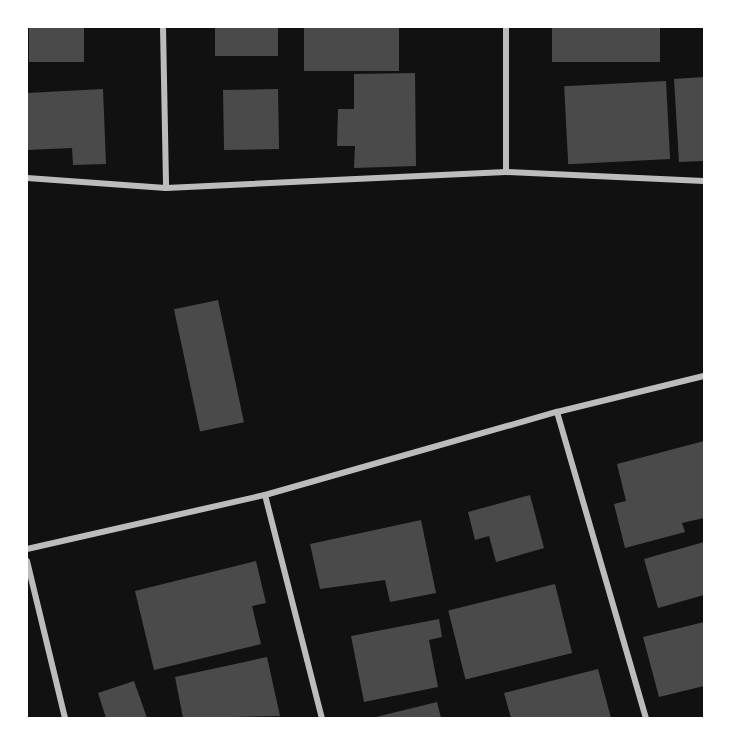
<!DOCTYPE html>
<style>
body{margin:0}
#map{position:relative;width:731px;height:745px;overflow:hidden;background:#111;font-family:Helvetica,sans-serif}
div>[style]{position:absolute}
.building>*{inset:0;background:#4a4a4a;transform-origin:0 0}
.minor>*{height:6px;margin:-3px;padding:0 3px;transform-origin:3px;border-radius:3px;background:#bcbcbc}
span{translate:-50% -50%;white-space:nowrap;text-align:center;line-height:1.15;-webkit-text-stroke:4.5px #fff;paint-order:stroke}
.frame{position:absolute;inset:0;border:28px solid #fff;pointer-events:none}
</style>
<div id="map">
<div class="building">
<div style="left:29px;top:27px;width:55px;height:35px"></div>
<div style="left:215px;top:27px;width:63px;height:29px"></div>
<div style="left:304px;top:27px;width:95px;height:44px"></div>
<div style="left:552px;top:27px;width:108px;height:35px"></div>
<div style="clip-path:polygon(415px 73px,416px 166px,354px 168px,355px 146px,337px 146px,338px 109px,354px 109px,354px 74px)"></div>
<div style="clip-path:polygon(704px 77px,704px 161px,679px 162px,674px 79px)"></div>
<div style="left:666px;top:81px;width:78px;height:102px;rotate:87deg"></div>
<div style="clip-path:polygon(103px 89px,106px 164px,73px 165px,72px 148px,27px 150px,27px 93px)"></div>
<div style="left:278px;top:89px;width:60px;height:55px;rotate:89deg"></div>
<div style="left:218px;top:300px;width:125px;height:45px;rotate:78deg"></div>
<div style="clip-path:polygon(704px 441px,704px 518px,682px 523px,685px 532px,625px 548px,614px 504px,626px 501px,617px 464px)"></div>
<div style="clip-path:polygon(530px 495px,544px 548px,496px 562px,489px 536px,475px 540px,468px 512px)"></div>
<div style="clip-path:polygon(421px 520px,436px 593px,390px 602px,385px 580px,320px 589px,310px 544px)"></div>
<div style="clip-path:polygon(704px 542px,704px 595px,658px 608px,644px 559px)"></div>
<div style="clip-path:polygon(256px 561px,266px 603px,252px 606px,261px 644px,154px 670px,135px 591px)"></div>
<div style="left:555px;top:584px;width:71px;height:110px;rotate:76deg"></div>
<div style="clip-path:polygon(439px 619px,442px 637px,429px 640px,438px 687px,364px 702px,351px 636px)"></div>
<div style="clip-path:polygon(704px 622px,704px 686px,659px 697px,643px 637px)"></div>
<div style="clip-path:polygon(267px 657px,280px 716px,183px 718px,175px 677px)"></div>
<div style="clip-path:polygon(598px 669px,611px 718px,511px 718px,504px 693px)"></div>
<div style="clip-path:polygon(134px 681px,147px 718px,106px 718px,98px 693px)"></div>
<div style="clip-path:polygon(437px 702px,441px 718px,376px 718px,376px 717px)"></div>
</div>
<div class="minor">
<div style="left:163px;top:27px;width:161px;rotate:88.9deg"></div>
<div style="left:506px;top:27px;width:145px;rotate:90deg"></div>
<div style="left:27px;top:178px;width:139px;rotate:4.1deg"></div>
<div style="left:166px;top:188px;width:340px;rotate:-2.7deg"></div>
<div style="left:506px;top:172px;width:198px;rotate:2.6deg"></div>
<div style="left:557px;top:412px;width:319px;rotate:73.8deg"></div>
<div style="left:265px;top:495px;width:230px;rotate:75.7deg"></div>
<div style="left:27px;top:549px;width:244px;rotate:-12.8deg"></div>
<div style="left:265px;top:495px;width:304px;rotate:-15.9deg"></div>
<div style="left:557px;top:412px;width:151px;rotate:-13.8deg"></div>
<div style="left:27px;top:561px;width:162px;rotate:76.4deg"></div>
</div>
<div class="frame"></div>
</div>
